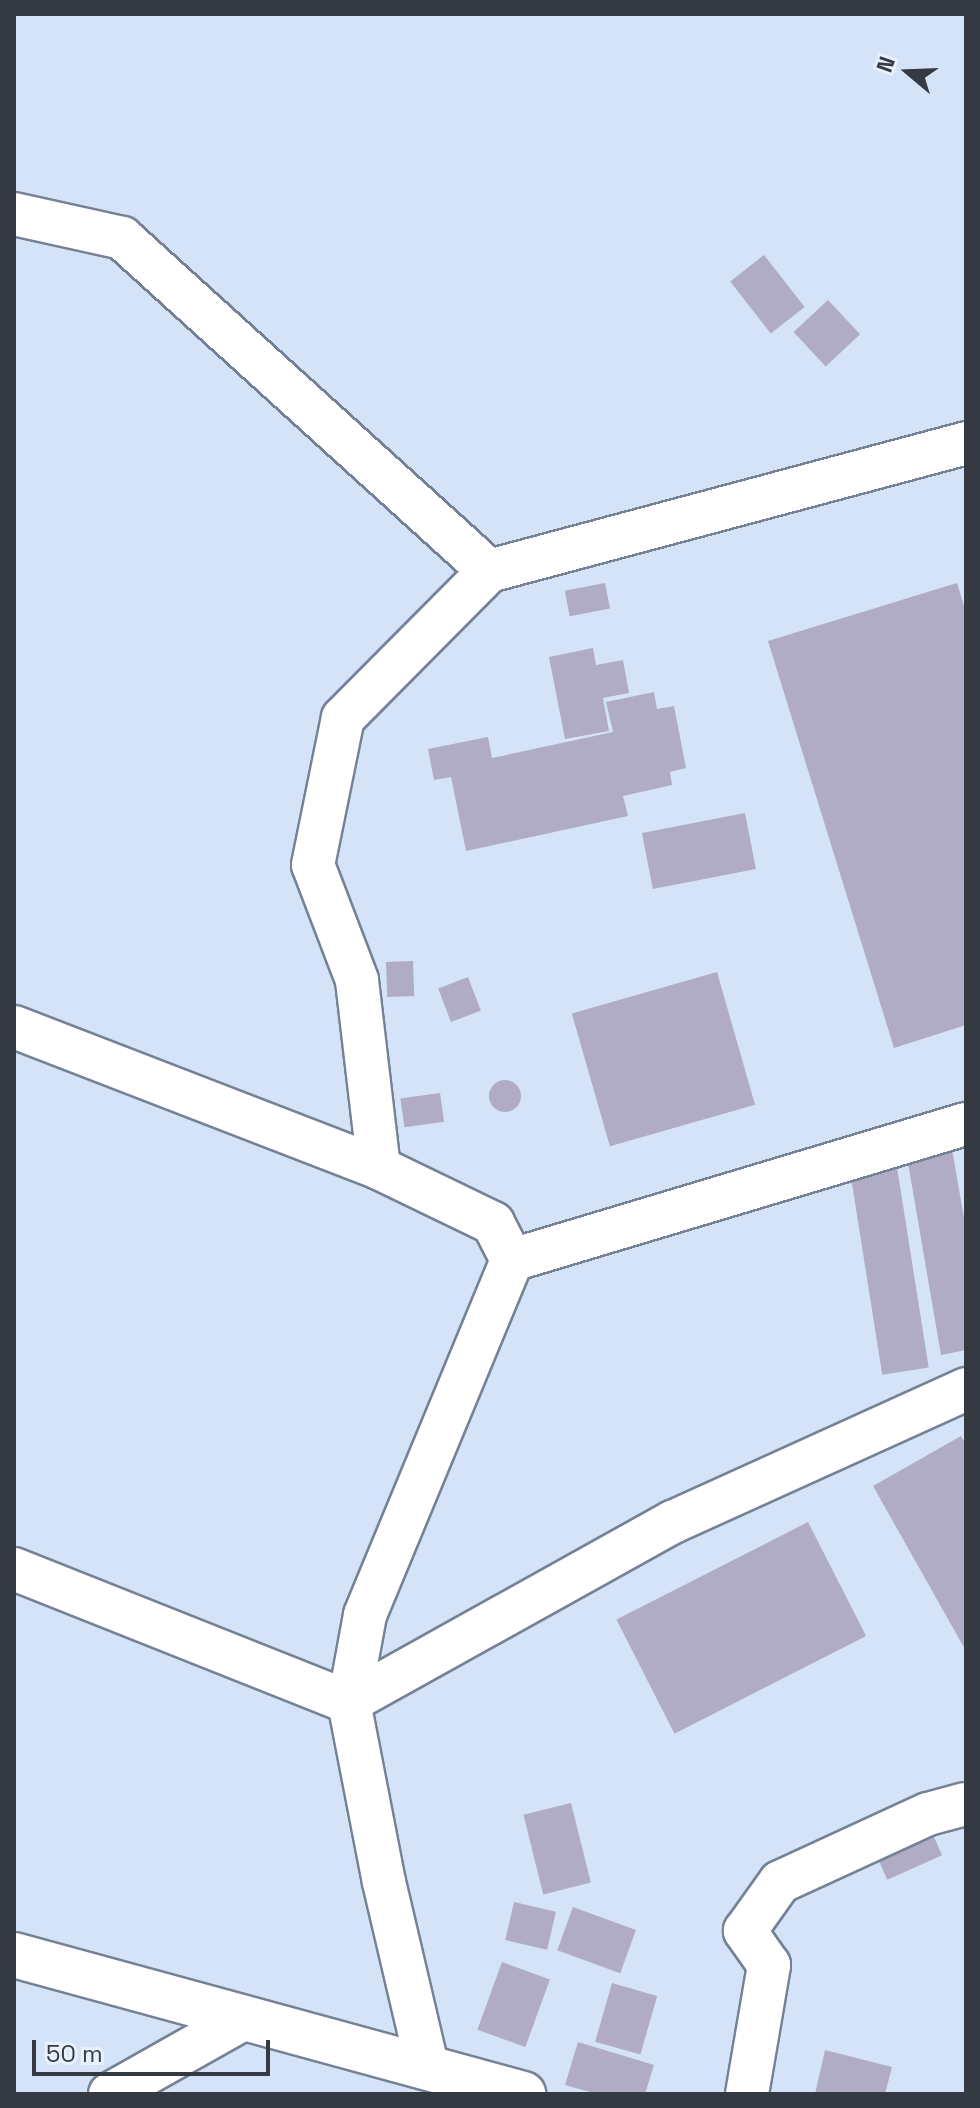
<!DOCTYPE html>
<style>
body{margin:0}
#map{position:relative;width:980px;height:2108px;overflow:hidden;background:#d5e3f9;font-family:"Space Grotesk",sans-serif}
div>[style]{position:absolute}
.building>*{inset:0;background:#b0acc4;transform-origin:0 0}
.round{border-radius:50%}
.roads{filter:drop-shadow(2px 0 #758296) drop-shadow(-2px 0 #758296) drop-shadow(0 2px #758296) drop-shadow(0 -2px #758296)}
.minor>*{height:42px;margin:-21px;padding:0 21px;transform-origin:21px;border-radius:21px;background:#fff}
.major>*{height:44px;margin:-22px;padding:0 22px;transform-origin:22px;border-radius:22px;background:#fff}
span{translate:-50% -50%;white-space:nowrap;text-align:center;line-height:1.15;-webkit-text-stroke:8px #e7f0fd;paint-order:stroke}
.frame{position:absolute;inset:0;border:16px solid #343942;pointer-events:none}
.north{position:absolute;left:868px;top:32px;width:80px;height:80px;-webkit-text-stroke:6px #e7f0fd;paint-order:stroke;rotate:289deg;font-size:22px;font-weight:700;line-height:32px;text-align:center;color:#343942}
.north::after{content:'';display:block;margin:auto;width:28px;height:36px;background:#343942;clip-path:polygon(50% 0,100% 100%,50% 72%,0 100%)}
.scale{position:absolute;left:32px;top:2040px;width:238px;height:36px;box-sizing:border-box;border:4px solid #343942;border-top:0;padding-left:10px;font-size:24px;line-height:28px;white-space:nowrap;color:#343942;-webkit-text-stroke:6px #e7f0fd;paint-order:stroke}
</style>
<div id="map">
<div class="building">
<div style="left:764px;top:255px;width:66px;height:43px;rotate:52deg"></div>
<div style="left:828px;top:300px;width:47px;height:47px;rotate:47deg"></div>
<div style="left:605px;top:583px;width:26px;height:41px;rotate:79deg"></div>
<div style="clip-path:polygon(957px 583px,966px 612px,966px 1025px,894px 1048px,768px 641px)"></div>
<div style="clip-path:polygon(593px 648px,596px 665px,623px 660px,629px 693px,603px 698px,609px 731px,565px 739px,549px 657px)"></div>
<div style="clip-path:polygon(654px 692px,657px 709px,674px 706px,686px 768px,670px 772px,672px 785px,623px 796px,628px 816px,466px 851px,451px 777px,434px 780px,428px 749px,488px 737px,492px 758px,613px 732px,606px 702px)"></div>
<div style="left:745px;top:813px;width:57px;height:105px;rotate:79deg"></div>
<div style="left:413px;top:961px;width:35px;height:27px;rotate:88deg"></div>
<div style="left:717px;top:972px;width:138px;height:151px;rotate:74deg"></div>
<div style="left:468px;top:977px;width:36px;height:32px;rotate:69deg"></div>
<div class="round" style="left:489px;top:1080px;width:32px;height:32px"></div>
<div style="left:440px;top:1093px;width:29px;height:40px;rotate:82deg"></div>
<div style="clip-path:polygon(951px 1143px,966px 1230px,966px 1350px,941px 1355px,906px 1151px)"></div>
<div style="left:896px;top:1161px;width:209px;height:47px;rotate:81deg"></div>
<div style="clip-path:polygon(961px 1436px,966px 1445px,966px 1651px,873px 1486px)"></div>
<div style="left:808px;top:1522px;width:128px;height:215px;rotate:63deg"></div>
<div style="left:571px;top:1803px;width:82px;height:49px;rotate:76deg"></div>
<div style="left:934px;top:1837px;width:20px;height:60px;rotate:66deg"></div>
<div style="left:514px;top:1902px;width:43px;height:39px;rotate:13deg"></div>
<div style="left:573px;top:1907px;width:67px;height:46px;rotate:20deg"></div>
<div style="left:502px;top:1962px;width:51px;height:72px;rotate:20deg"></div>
<div style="left:612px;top:1983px;width:47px;height:61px;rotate:16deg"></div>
<div style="clip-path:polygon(578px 2042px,654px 2065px,645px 2094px,597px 2094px,565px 2085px)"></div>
<div style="clip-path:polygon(825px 2050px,892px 2067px,885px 2094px,815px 2094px)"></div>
</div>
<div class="roads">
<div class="minor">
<div style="left:14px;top:214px;width:111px;rotate:12.5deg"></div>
<div style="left:122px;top:238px;width:496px;rotate:42.2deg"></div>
<div style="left:14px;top:1027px;width:391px;rotate:21.1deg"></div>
<div style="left:379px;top:1168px;width:127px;rotate:25.8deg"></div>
<div style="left:493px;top:1223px;width:42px;rotate:62.8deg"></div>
<div style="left:512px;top:1260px;width:384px;rotate:112.5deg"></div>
<div style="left:365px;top:1615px;width:88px;rotate:100.4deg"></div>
<div style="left:349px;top:1702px;width:183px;rotate:79deg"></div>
<div style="left:384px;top:1882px;width:189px;rotate:76.8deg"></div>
<div style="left:379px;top:1168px;width:189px;rotate:-96.7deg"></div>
<div style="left:357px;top:980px;width:123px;rotate:-110.9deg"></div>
<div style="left:313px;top:865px;width:150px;rotate:-78.5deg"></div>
<div style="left:343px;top:718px;width:207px;rotate:-45.2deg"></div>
<div style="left:489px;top:571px;width:494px;rotate:-15deg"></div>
<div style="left:512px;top:1260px;width:474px;rotate:-16.7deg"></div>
<div style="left:14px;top:1569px;width:360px;rotate:21.7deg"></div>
<div style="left:349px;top:1702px;width:371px;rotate:-29.1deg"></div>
<div style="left:673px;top:1522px;width:322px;rotate:-24.4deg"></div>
<div style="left:110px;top:2094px;width:155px;rotate:-29.4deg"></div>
<div style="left:747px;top:2094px;width:131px;rotate:-80.3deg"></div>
<div style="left:769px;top:1965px;width:42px;rotate:-125.2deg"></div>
<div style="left:745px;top:1931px;width:60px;rotate:-54.5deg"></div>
<div style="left:780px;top:1882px;width:163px;rotate:-24.7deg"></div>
<div style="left:928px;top:1814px;width:39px;rotate:-15deg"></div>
</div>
<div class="major">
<div style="left:14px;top:1955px;width:528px;rotate:15.27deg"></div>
</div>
</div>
<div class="frame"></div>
<div class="north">N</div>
<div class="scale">50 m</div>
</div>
